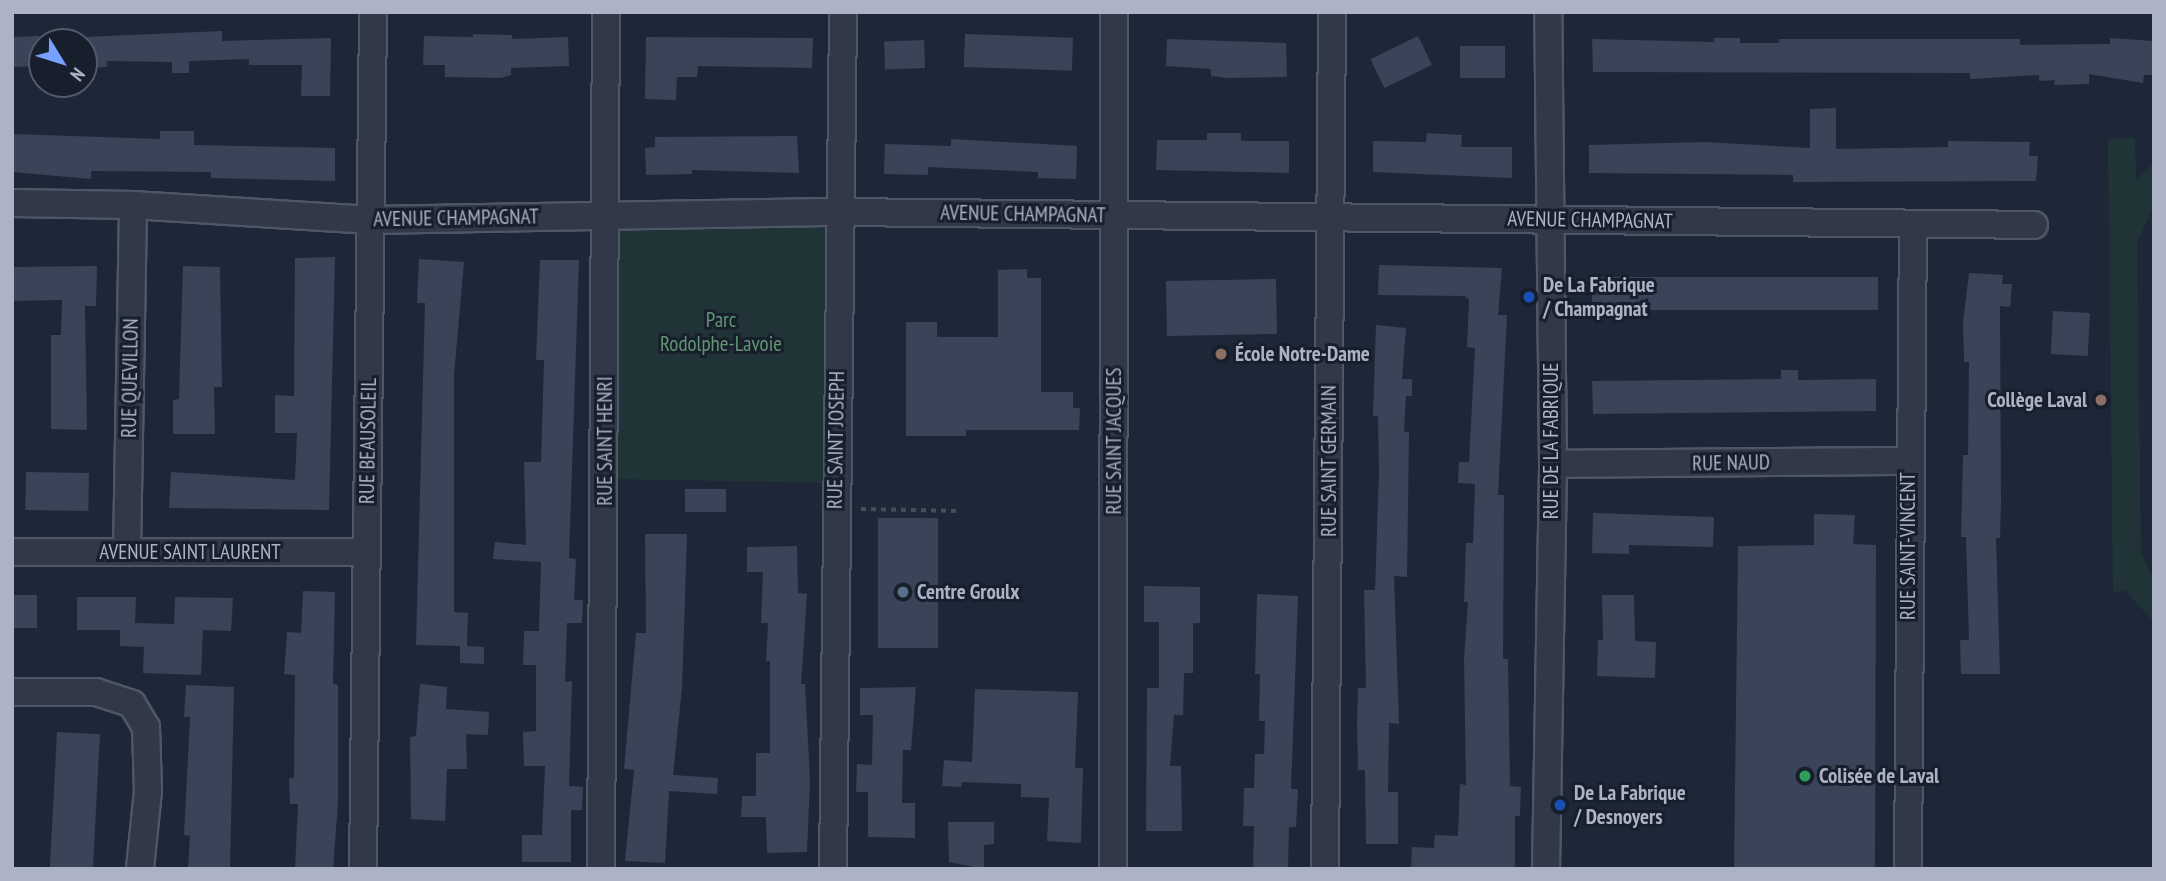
<!DOCTYPE html>
<meta charset="utf-8">
<style>
body{margin:0}
#map{position:relative;width:2166px;height:881px;overflow:hidden;background:#1e2737;font-family:"PT Sans Narrow",sans-serif}
div>[style]{position:absolute}
.green>*{inset:0;background:#203438;transform-origin:0 0}
.building>*{inset:0;background:#394458;transform-origin:0 0}
.path>*{height:3.5px;margin-top:-1.75px;transform-origin:0;background:repeating-linear-gradient(90deg,#3d5156 0 5px,transparent 0 10px)}
.roads{filter:drop-shadow(2px 0 #4f5666) drop-shadow(-2px 0 #4f5666) drop-shadow(0 2px #4f5666) drop-shadow(0 -2px #4f5666)}
.minor>*{height:26px;margin:-13px;padding:0 13px;transform-origin:13px;border-radius:13px;background:#313948}
.dots>*{width:19px;height:19px;translate:-50% -50%;box-sizing:border-box;border:4px solid #171e2c;border-radius:50%}
span{translate:-50% -50%;white-space:nowrap;text-align:center;line-height:1.15;-webkit-text-stroke:6px #171e2c;paint-order:stroke}
.street-label{font-size:21px;color:#abb3c5}
.poi-label{font-size:21px;color:#abb3c5;font-weight:700}
.left{translate:0 -50%;text-align:left}
.right{translate:-100% -50%;text-align:right}
.park-label{font-size:21px;color:#629772}
.frame{position:absolute;inset:0;border:14px solid #abb3c5;pointer-events:none}
.north{position:absolute;left:28px;top:28px;width:70px;height:70px;box-sizing:border-box;background:#171e2c;border:2px solid #525a69;border-radius:50%;rotate:128deg;font-size:19px;font-weight:700;line-height:28px;text-align:center;color:#abb3c5}
.north::after{content:'';display:block;margin:auto;width:24px;height:32px;background:#76a1ff;clip-path:polygon(50% 0,100% 100%,50% 72%,0 100%)}
</style>
<div id="map">
<div class="green">
<div style="clip-path:polygon(2135px 138px,2136px 180px,2154px 162px,2154px 205px,2137px 243px,2141px 552px,2154px 582px,2154px 622px,2125px 590px,2113px 593px,2108px 139px)"></div>
<div style="left:840px;top:212px;width:271px;height:235px;rotate:91deg"></div>
</div>
<div class="building">
<div style="clip-path:polygon(222px 31px,222px 41px,331px 38px,330px 96px,301px 96px,302px 65px,249px 65px,249px 59px,189px 61px,189px 73px,172px 73px,172px 62px,107px 61px,107px 67px,84px 68px,84px 37px)"></div>
<div style="clip-path:polygon(473px 34px,512px 35px,512px 39px,568px 37px,569px 66px,511px 68px,511px 75px,501px 78px,445px 77px,445px 65px,423px 65px,424px 36px,473px 37px)"></div>
<div style="left:965px;top:34px;width:108px;height:33px;rotate:2deg"></div>
<div style="left:39px;top:36px;width:30px;height:27px;rotate:88deg"></div>
<div style="left:1418px;top:36px;width:32px;height:53px;rotate:64deg"></div>
<div style="clip-path:polygon(646px 37px,813px 38px,812px 68px,698px 66px,697px 77px,677px 77px,676px 100px,645px 99px)"></div>
<div style="clip-path:polygon(1714px 38px,1740px 38px,1740px 43px,1779px 43px,1779px 39px,2020px 39px,2020px 45px,2110px 44px,2110px 38px,2154px 41px,2154px 75px,2144px 75px,2143px 83px,2089px 74px,2089px 84px,2054px 85px,2055px 80px,2039px 81px,2039px 75px,1970px 79px,1970px 73px,1593px 72px,1592px 39px,1714px 42px)"></div>
<div style="clip-path:polygon(1167px 39px,1286px 43px,1287px 77px,1228px 78px,1211px 76px,1211px 69px,1166px 66px)"></div>
<div style="left:924px;top:40px;width:28px;height:40px;rotate:88deg"></div>
<div style="left:1460px;top:46px;width:45px;height:32px"></div>
<div style="clip-path:polygon(1836px 108px,1836px 149px,1948px 147px,1948px 141px,2030px 142px,2029px 156px,2038px 156px,2036px 181px,1793px 182px,1793px 175px,1589px 173px,1589px 145px,1705px 142px,1810px 148px,1810px 109px)"></div>
<div style="clip-path:polygon(160px 131px,194px 131px,194px 145px,335px 148px,335px 181px,211px 178px,211px 172px,91px 171px,91px 179px,12px 172px,12px 134px,160px 139px)"></div>
<div style="clip-path:polygon(1207px 133px,1241px 133px,1241px 141px,1289px 141px,1289px 173px,1156px 170px,1157px 140px,1207px 140px)"></div>
<div style="clip-path:polygon(1427px 133px,1462px 135px,1461px 147px,1512px 147px,1512px 178px,1373px 172px,1373px 141px,1426px 142px)"></div>
<div style="clip-path:polygon(797px 136px,799px 173px,692px 170px,692px 174px,646px 175px,645px 148px,655px 147px,655px 137px)"></div>
<div style="clip-path:polygon(951px 139px,1077px 146px,1076px 179px,1038px 178px,1038px 172px,928px 167px,928px 175px,884px 174px,885px 144px,951px 146px)"></div>
<div style="clip-path:polygon(335px 257px,329px 510px,169px 508px,171px 472px,295px 480px,297px 433px,275px 433px,275px 395px,294px 396px,295px 258px)"></div>
<div style="clip-path:polygon(419px 259px,464px 262px,454px 375px,454px 612px,468px 613px,467px 646px,484px 647px,484px 664px,460px 663px,460px 646px,416px 645px,425px 303px,417px 303px)"></div>
<div style="clip-path:polygon(540px 260px,579px 260px,569px 558px,576px 559px,574px 600px,583px 600px,582px 623px,567px 623px,565px 682px,572px 681px,569px 786px,583px 787px,582px 810px,571px 810px,571px 862px,522px 862px,522px 835px,542px 835px,545px 766px,524px 766px,523px 732px,536px 731px,536px 665px,523px 665px,524px 631px,539px 631px,541px 562px,493px 559px,495px 542px,526px 545px,524px 462px,541px 462px,544px 360px,536px 360px)"></div>
<div style="clip-path:polygon(1379px 265px,1502px 268px,1498px 315px,1507px 315px,1498px 495px,1504px 495px,1503px 659px,1508px 659px,1510px 786px,1521px 787px,1520px 816px,1515px 816px,1515px 869px,1411px 868px,1412px 847px,1434px 848px,1435px 835px,1458px 836px,1460px 784px,1466px 785px,1464px 659px,1468px 602px,1464px 602px,1466px 543px,1473px 543px,1475px 484px,1458px 483px,1459px 462px,1469px 462px,1475px 348px,1467px 347px,1469px 300px,1465px 296px,1378px 295px)"></div>
<div style="clip-path:polygon(97px 266px,96px 306px,85px 306px,87px 430px,51px 429px,51px 335px,61px 335px,62px 300px,12px 301px,12px 267px)"></div>
<div style="clip-path:polygon(183px 266px,220px 267px,222px 387px,214px 387px,215px 434px,173px 434px,173px 400px,179px 399px)"></div>
<div style="clip-path:polygon(1027px 269px,1027px 278px,1041px 278px,1041px 392px,1073px 392px,1073px 408px,1080px 408px,1079px 430px,966px 430px,966px 436px,906px 436px,906px 322px,937px 322px,937px 337px,998px 337px,998px 270px)"></div>
<div style="clip-path:polygon(1969px 273px,2003px 275px,2002px 284px,2012px 284px,2010px 307px,2000px 306px,2001px 504px,2000px 538px,1996px 538px,2000px 674px,1961px 674px,1960px 640px,1969px 640px,1966px 537px,1961px 537px,1963px 455px,1968px 455px,1969px 362px,1964px 362px,1963px 322px)"></div>
<div style="left:1592px;top:277px;width:286px;height:33px"></div>
<div style="left:1276px;top:279px;width:55px;height:110px;rotate:89deg"></div>
<div style="left:2053px;top:311px;width:37px;height:43px;rotate:3deg"></div>
<div style="clip-path:polygon(1376px 325px,1406px 328px,1402px 379px,1412px 379px,1412px 396px,1406px 396px,1404px 432px,1409px 432px,1407px 577px,1394px 576px,1399px 724px,1389px 723px,1388px 792px,1398px 792px,1398px 844px,1366px 844px,1365px 770px,1358px 770px,1357px 723px,1358px 688px,1366px 688px,1364px 590px,1375px 590px,1379px 471px,1378px 416px,1373px 416px)"></div>
<div style="clip-path:polygon(1781px 370px,1798px 370px,1798px 380px,1876px 379px,1876px 411px,1593px 414px,1592px 381px,1781px 379px)"></div>
<div style="left:26px;top:472px;width:63px;height:38px;rotate:1deg"></div>
<div style="left:685px;top:489px;width:41px;height:23px"></div>
<div style="clip-path:polygon(1593px 513px,1714px 517px,1713px 547px,1629px 545px,1629px 554px,1592px 553px)"></div>
<div style="clip-path:polygon(1814px 514px,1855px 515px,1853px 544px,1876px 545px,1875px 869px,1734px 869px,1738px 546px,1814px 545px)"></div>
<div style="left:878px;top:518px;width:60px;height:130px"></div>
<div style="clip-path:polygon(645px 534px,687px 534px,682px 688px,673px 775px,718px 778px,717px 794px,669px 791px,665px 863px,625px 861px,634px 770px,624px 769px,636px 633px,646px 633px)"></div>
<div style="clip-path:polygon(797px 546px,798px 593px,807px 594px,801px 684px,805px 684px,810px 780px,807px 852px,767px 853px,766px 817px,741px 817px,742px 796px,756px 796px,756px 753px,770px 753px,770px 661px,766px 661px,768px 623px,761px 623px,763px 572px,747px 572px,747px 547px)"></div>
<div style="clip-path:polygon(1144px 586px,1200px 587px,1200px 623px,1193px 623px,1193px 673px,1184px 673px,1183px 715px,1174px 715px,1170px 766px,1181px 766px,1182px 831px,1146px 831px,1147px 688px,1159px 688px,1159px 622px,1144px 622px)"></div>
<div style="clip-path:polygon(303px 591px,335px 592px,333px 684px,338px 685px,338px 803px,333px 869px,295px 868px,298px 804px,290px 804px,289px 778px,294px 778px,295px 675px,284px 674px,287px 632px,301px 633px)"></div>
<div style="clip-path:polygon(1257px 594px,1298px 596px,1291px 789px,1298px 789px,1296px 827px,1289px 827px,1288px 869px,1253px 869px,1254px 826px,1243px 826px,1244px 788px,1254px 788px,1255px 754px,1264px 754px,1265px 721px,1259px 721px,1260px 674px,1255px 674px)"></div>
<div style="left:12px;top:595px;width:25px;height:33px"></div>
<div style="clip-path:polygon(1602px 595px,1634px 595px,1635px 641px,1656px 642px,1655px 678px,1597px 676px,1598px 640px,1603px 640px)"></div>
<div style="clip-path:polygon(77px 597px,136px 597px,135px 623px,174px 624px,175px 597px,233px 598px,231px 631px,203px 630px,201px 675px,143px 673px,144px 647px,120px 646px,120px 630px,77px 630px)"></div>
<div style="clip-path:polygon(420px 684px,447px 687px,446px 709px,489px 712px,488px 735px,466px 734px,467px 769px,447px 769px,445px 821px,411px 819px,410px 737px,416px 736px)"></div>
<div style="clip-path:polygon(186px 685px,234px 687px,230px 869px,188px 869px,190px 836px,184px 835px,190px 717px,184px 717px)"></div>
<div style="clip-path:polygon(916px 687px,911px 750px,903px 750px,902px 803px,915px 803px,915px 838px,868px 837px,868px 792px,856px 792px,857px 764px,872px 765px,873px 715px,860px 715px,860px 688px)"></div>
<div style="clip-path:polygon(975px 689px,1078px 692px,1075px 768px,1083px 768px,1081px 843px,1047px 841px,1049px 798px,1021px 797px,1021px 784px,962px 782px,961px 787px,942px 786px,944px 760px,972px 762px)"></div>
<div style="left:57px;top:732px;width:43px;height:137px;rotate:3deg"></div>
<div style="clip-path:polygon(948px 822px,994px 822px,994px 844px,984px 845px,984px 869px,949px 862px)"></div>
</div>
<div class="path">
<div style="left:861px;top:509px;width:99px;rotate:1.2deg"></div>
</div>
<div class="roads">
<div class="minor">
<div style="left:12px;top:203px;width:121px;rotate:0.9deg"></div>
<div style="left:133px;top:205px;width:238px;rotate:3.6deg"></div>
<div style="left:371px;top:220px;width:469px;rotate:-1deg"></div>
<div style="left:840px;top:212px;width:1194px;rotate:0.62deg"></div>
<div style="left:1553px;top:464px;width:355px;rotate:-0.5deg"></div>
<div style="left:12px;top:552px;width:355px"></div>
<div style="left:127px;top:552px;width:347px;rotate:-89deg"></div>
<div style="left:12px;top:692px;width:84px"></div>
<div style="left:96px;top:692px;width:38px;rotate:18deg"></div>
<div style="left:132px;top:704px;width:27px;rotate:59deg"></div>
<div style="left:146px;top:727px;width:64px;rotate:88.2deg"></div>
<div style="left:148px;top:791px;width:78px;rotate:95.9deg"></div>
<div style="left:363px;top:869px;width:857px;rotate:-89.33deg"></div>
<div style="left:601px;top:869px;width:857px;rotate:-89.67deg"></div>
<div style="left:833px;top:869px;width:857px;rotate:-89.33deg"></div>
<div style="left:1113px;top:869px;width:857px;rotate:-89.93deg"></div>
<div style="left:1325px;top:869px;width:857px;rotate:-89.53deg"></div>
<div style="left:1546px;top:869px;width:405px;rotate:-89deg"></div>
<div style="left:1553px;top:464px;width:452px;rotate:-90.6deg"></div>
<div style="left:1908px;top:869px;width:645px;rotate:-89.56deg"></div>
</div>
</div>
<div class="dots">
<div style="left:1529px;top:297px;background:#1a4fb4"></div>
<div style="left:1221px;top:354px;background:#8d6e63"></div>
<div style="left:2101px;top:400px;background:#8d6e63"></div>
<div style="left:903px;top:592px;background:#5c6f8a"></div>
<div style="left:1805px;top:776px;background:#2e9e5b"></div>
<div style="left:1560px;top:805px;background:#1a4fb4"></div>
</div>
<div class="street-label">
<span style="left:1023px;top:214px;rotate:1deg">AVENUE CHAMPAGNAT</span>
<span style="left:456px;top:218px;rotate:-1deg">AVENUE CHAMPAGNAT</span>
<span style="left:1590px;top:220px;rotate:1deg">AVENUE CHAMPAGNAT</span>
<span style="left:130px;top:378px;rotate:-89deg">RUE QUEVILLON</span>
<span style="left:836px;top:440px;rotate:-89deg">RUE SAINT JOSEPH</span>
<span style="left:368px;top:441px;rotate:-89deg">RUE BEAUSOLEIL</span>
<span style="left:605px;top:441px;rotate:-90deg">RUE SAINT HENRI</span>
<span style="left:1114px;top:441px;rotate:-90deg">RUE SAINT JACQUES</span>
<span style="left:1551px;top:441px;rotate:-90deg">RUE DE LA FABRIQUE</span>
<span style="left:1329px;top:461px;rotate:-90deg">RUE SAINT GERMAIN</span>
<span style="left:1731px;top:463px;rotate:-1deg">RUE NAUD</span>
<span style="left:1908px;top:546px;rotate:-90deg">RUE SAINT-VINCENT</span>
<span style="left:190px;top:552px">AVENUE SAINT LAURENT</span>
</div>
<div class="poi-label">
<span class="left" style="left:1543px;top:297px">De La Fabrique<br>/ Champagnat</span>
<span class="left" style="left:1235px;top:354px">École Notre-Dame</span>
<span class="right" style="left:2087px;top:400px">Collège Laval</span>
<span class="left" style="left:917px;top:592px">Centre Groulx</span>
<span class="left" style="left:1819px;top:776px">Colisée de Laval</span>
<span class="left" style="left:1574px;top:805px">De La Fabrique<br>/ Desnoyers</span>
</div>
<div class="park-label">
<span style="left:721px;top:332px">Parc<br>Rodolphe-Lavoie</span>
</div>
<div class="frame"></div>
<div class="north">N</div>
</div>
